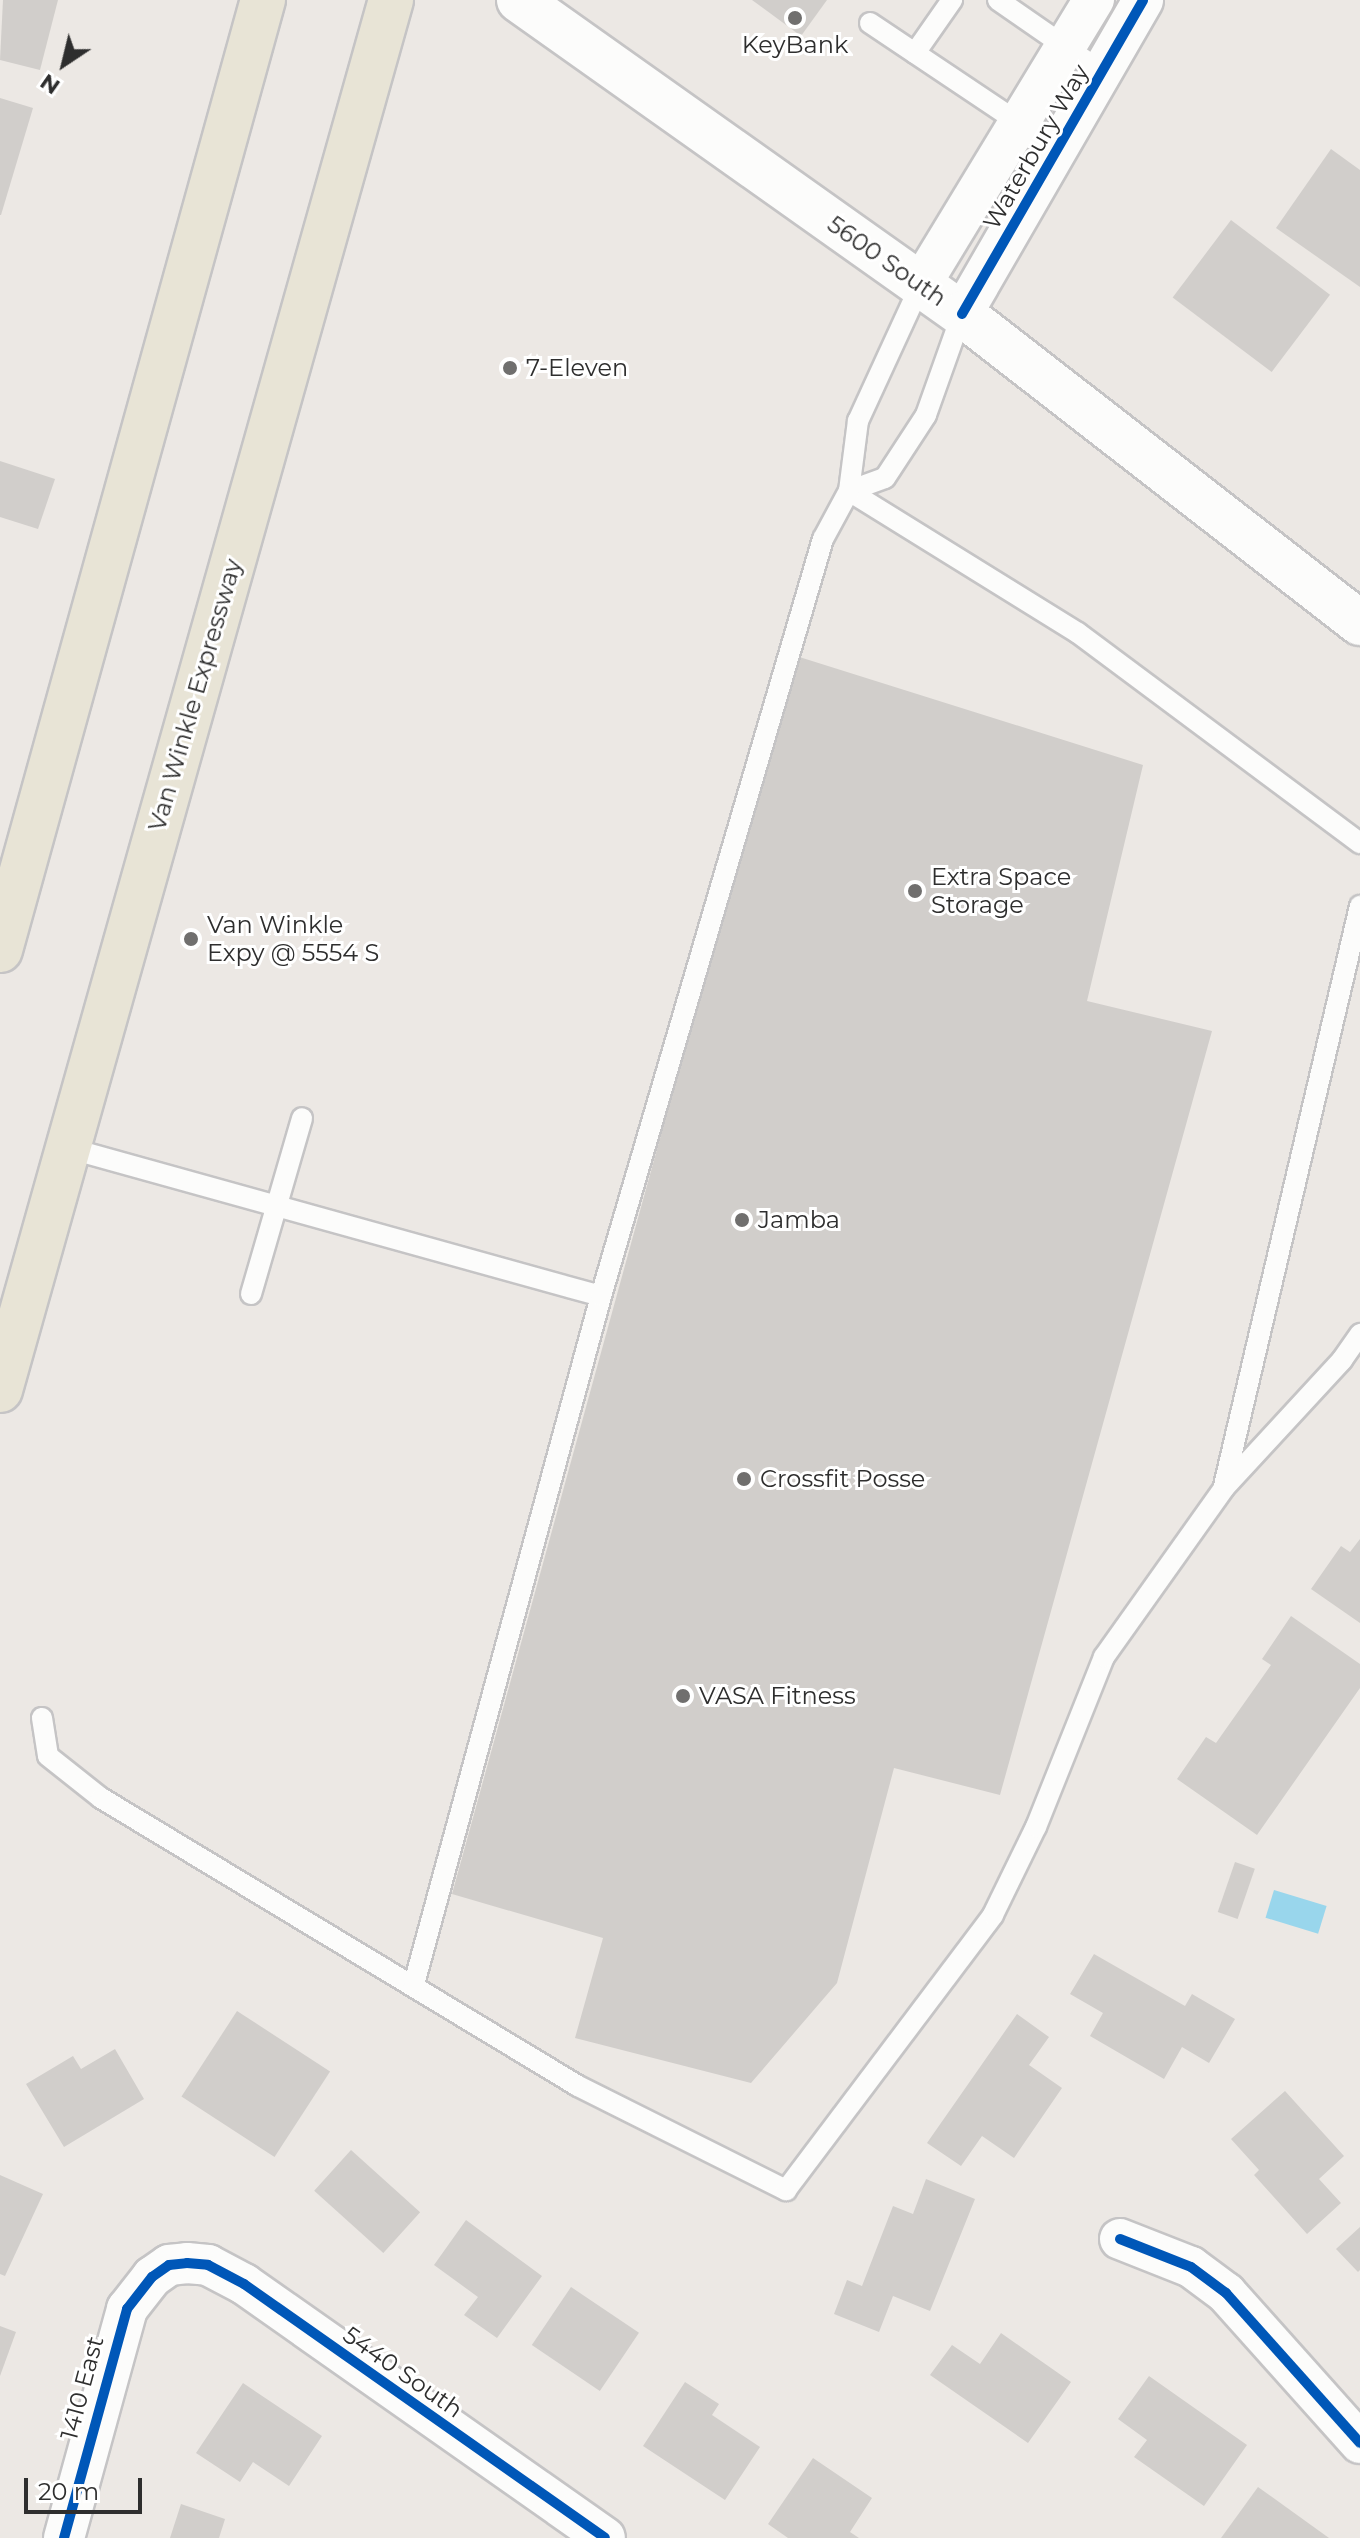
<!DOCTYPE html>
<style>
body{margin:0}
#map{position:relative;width:1360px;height:2538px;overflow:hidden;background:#ece8e4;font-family:Montserrat,sans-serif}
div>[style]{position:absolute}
.water>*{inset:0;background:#99d6ec;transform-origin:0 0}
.building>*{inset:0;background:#d1cecb;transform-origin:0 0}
.roads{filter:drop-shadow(2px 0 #c5c4c5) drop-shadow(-2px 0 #c5c4c5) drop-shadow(0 2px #c5c4c5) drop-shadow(0 -2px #c5c4c5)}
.service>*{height:20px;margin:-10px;padding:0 10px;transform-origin:10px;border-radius:10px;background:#fcfcfb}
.minor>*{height:40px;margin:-20px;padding:0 20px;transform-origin:20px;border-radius:20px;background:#fcfcfb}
.secondary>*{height:44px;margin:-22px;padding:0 22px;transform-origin:22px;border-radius:22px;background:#fcfcfb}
.primary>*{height:44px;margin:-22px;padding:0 22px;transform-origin:22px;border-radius:22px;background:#e8e4d6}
.cycleway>*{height:10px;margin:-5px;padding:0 5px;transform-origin:5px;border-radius:5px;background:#0057b8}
.dots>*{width:22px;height:22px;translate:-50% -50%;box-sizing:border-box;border:4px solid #fff;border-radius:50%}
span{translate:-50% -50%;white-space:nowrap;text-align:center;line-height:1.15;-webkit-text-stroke:6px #fff;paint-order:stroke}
.poi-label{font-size:24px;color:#2e2e2e}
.left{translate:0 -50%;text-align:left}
.street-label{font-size:24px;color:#2e2e2e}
.north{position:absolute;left:24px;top:24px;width:80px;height:80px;-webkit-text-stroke:6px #fff;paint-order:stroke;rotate:215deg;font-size:22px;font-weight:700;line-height:32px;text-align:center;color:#2e2e2e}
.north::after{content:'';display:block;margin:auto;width:28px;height:36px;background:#2e2e2e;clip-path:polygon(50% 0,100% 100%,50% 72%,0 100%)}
.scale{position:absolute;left:24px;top:2478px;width:118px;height:36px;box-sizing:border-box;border:4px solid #2e2e2e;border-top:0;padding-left:10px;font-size:24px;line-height:28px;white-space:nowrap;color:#2e2e2e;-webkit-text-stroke:6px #fff;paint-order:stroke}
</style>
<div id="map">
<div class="water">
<div style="left:1274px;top:1890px;width:55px;height:29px;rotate:17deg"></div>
</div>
<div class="building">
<div style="clip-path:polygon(3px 0,58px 0,40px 70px,0 60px)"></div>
<div style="clip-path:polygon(752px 0,827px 0,801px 36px)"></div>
<div style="clip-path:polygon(0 98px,33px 108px,1px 215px,0 215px)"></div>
<div style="clip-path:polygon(1331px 149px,1360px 170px,1360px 287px,1276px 228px)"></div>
<div style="left:1231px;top:220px;width:124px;height:97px;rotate:37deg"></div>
<div style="clip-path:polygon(0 461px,55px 479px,38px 529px,0 517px)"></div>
<div style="clip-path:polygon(793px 655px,1143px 765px,1087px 1001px,1212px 1031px,1000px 1795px,894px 1768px,837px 1983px,751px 2083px,575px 2038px,603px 1938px,452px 1894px)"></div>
<div style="clip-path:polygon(1360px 1539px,1360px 1623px,1311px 1589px,1341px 1546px,1350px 1552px)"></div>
<div style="clip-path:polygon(1291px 1616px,1360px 1664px,1360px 1688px,1257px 1835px,1177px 1779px,1206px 1737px,1216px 1743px,1271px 1665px,1262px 1659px)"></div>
<div style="left:1235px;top:1862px;width:21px;height:53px;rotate:19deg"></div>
<div style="clip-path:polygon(1094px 1954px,1185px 2006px,1192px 1994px,1235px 2019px,1209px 2063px,1182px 2047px,1164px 2079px,1090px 2036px,1103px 2013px,1070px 1994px)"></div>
<div style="left:237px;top:2011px;width:111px;height:102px;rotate:33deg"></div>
<div style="clip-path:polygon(1017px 2014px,1049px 2037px,1029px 2065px,1062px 2088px,1014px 2158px,982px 2136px,961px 2166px,927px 2143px)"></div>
<div style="clip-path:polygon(115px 2049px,144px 2099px,64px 2147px,26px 2084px,73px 2056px,81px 2069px)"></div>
<div style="clip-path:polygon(1285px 2091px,1344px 2156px,1319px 2179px,1341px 2203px,1307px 2234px,1254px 2175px,1259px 2170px,1231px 2139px)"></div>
<div style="left:351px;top:2150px;width:93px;height:55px;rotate:42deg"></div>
<div style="clip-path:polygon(0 2175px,43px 2194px,5px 2276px,0 2274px)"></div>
<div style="clip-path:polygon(926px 2179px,975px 2199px,930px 2311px,893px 2296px,879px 2332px,834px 2314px,847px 2280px,862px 2286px,893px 2206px,913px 2214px)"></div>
<div style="clip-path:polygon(466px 2220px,542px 2276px,497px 2338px,464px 2315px,478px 2297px,434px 2265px)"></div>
<div style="clip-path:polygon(1360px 2227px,1360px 2270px,1358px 2272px,1336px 2249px)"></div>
<div style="left:571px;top:2287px;width:82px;height:70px;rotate:34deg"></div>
<div style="clip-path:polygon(0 2326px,16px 2332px,0 2376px)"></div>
<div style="clip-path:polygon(1001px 2333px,1071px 2382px,1028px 2443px,930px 2375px,952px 2345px,980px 2364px)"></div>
<div style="clip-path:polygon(1149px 2376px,1247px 2445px,1204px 2506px,1134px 2457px,1147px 2440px,1118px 2419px)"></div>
<div style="clip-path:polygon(685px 2382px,719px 2404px,712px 2415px,760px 2447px,725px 2500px,643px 2446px)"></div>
<div style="clip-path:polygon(243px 2383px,322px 2436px,289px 2486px,253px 2462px,240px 2482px,196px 2453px)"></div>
<div style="clip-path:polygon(813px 2458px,872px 2498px,850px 2532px,859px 2538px,788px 2538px,768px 2524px)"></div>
<div style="clip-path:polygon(1258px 2487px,1329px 2538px,1221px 2538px)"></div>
<div style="clip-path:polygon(181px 2504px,225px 2519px,219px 2538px,170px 2538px)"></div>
</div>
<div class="roads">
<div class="service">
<div style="left:998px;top:0;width:126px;rotate:34.7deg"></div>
<div style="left:870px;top:23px;width:226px;rotate:33.8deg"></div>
<div style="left:915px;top:53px;width:65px;rotate:-55.1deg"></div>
<div style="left:849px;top:491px;width:269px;rotate:31.8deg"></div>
<div style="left:1078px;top:633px;width:352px;rotate:36.7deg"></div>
<div style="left:849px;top:491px;width:38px;rotate:-20deg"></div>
<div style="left:885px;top:478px;width:75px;rotate:-56.9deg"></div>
<div style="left:926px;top:415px;width:107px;rotate:-70.4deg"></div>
<div style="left:68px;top:1148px;width:553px;rotate:15.52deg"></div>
<div style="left:251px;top:1294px;width:183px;rotate:-73.8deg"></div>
<div style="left:1224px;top:1486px;width:596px;rotate:-76.8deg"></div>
<div style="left:42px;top:1718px;width:38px;rotate:81deg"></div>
<div style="left:48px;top:1756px;width:68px;rotate:38.4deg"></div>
<div style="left:101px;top:1798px;width:557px;rotate:31.12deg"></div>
<div style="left:578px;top:2086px;width:233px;rotate:26.6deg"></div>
<div style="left:786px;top:2190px;width:344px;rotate:-53deg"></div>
<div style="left:993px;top:1915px;width:98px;rotate:-64deg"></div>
<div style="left:1036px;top:1827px;width:183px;rotate:-68.2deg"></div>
<div style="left:1104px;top:1657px;width:207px;rotate:-54.6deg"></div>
<div style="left:1224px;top:1488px;width:174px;rotate:-47.3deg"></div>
<div style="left:1342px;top:1360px;width:32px;rotate:-55deg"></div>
<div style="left:414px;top:1984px;width:713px;rotate:-74.79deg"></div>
<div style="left:601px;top:1296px;width:789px;rotate:-73.66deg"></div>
<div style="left:823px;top:539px;width:55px;rotate:-61.6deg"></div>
<div style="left:849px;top:491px;width:71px;rotate:-82.7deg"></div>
<div style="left:858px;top:421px;width:151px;rotate:-65.3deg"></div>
</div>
<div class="minor">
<div style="left:921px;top:284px;width:333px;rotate:-58.7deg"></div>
<div style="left:962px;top:314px;width:362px;rotate:-60deg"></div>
<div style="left:1120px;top:2239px;width:76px;rotate:21.5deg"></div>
<div style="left:1191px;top:2267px;width:44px;rotate:36.6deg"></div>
<div style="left:1226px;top:2293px;width:201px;rotate:48.2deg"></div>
<div style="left:64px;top:2538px;width:238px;rotate:-74.6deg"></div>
<div style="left:127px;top:2309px;width:41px;rotate:-52deg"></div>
<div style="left:152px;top:2277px;width:21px;rotate:-35deg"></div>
<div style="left:169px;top:2265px;width:18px;rotate:-6deg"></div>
<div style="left:187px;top:2263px;width:21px;rotate:5deg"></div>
<div style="left:208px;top:2265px;width:41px;rotate:27.8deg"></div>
<div style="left:244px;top:2284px;width:441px;rotate:35.1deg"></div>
</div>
<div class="secondary">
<div style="left:519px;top:0;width:543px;rotate:35.33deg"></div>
<div style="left:962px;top:314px;width:504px;rotate:37.83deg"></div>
</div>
<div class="primary">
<div style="left:0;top:950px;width:986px;rotate:-74.53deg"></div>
<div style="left:0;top:1390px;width:1444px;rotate:-74.29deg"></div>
</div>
</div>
<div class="cycleway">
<div style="left:962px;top:314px;width:362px;rotate:-60deg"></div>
<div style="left:1120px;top:2239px;width:76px;rotate:21.5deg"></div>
<div style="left:1191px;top:2267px;width:44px;rotate:36.6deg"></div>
<div style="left:1226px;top:2293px;width:201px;rotate:48.2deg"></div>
<div style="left:64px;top:2538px;width:238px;rotate:-74.6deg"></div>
<div style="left:127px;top:2309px;width:41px;rotate:-52deg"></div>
<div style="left:152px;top:2277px;width:21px;rotate:-35deg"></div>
<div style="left:169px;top:2265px;width:18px;rotate:-6deg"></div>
<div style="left:187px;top:2263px;width:21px;rotate:5deg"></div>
<div style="left:208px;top:2265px;width:41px;rotate:27.8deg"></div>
<div style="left:244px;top:2284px;width:441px;rotate:35.1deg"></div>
</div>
<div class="dots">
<div style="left:795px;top:18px;background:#706f6e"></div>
<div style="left:510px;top:368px;background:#706f6e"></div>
<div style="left:915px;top:891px;background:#706f6e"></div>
<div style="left:191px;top:939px;background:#706f6e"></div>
<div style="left:742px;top:1220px;background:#706f6e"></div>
<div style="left:744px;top:1479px;background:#706f6e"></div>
<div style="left:683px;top:1696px;background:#706f6e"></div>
</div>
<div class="poi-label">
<span style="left:795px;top:45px">KeyBank</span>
<span class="left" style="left:526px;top:368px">7-Eleven</span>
<span class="left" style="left:931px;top:891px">Extra Space<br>Storage</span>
<span class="left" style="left:207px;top:939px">Van Winkle<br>Expy @ 5554 S</span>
<span class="left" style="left:758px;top:1220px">Jamba</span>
<span class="left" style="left:760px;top:1479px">Crossfit Posse</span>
<span class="left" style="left:699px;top:1696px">VASA Fitness</span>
</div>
<div class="street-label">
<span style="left:1036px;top:147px;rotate:-60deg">Waterbury Way</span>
<span style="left:887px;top:261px;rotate:35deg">5600 South</span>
<span style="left:195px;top:695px;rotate:-74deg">Van Winkle Expressway</span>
<span style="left:403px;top:2372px;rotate:35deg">5440 South</span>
<span style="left:82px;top:2388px;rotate:-75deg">1410 East</span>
</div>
<div class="north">N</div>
<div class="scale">20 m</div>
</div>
